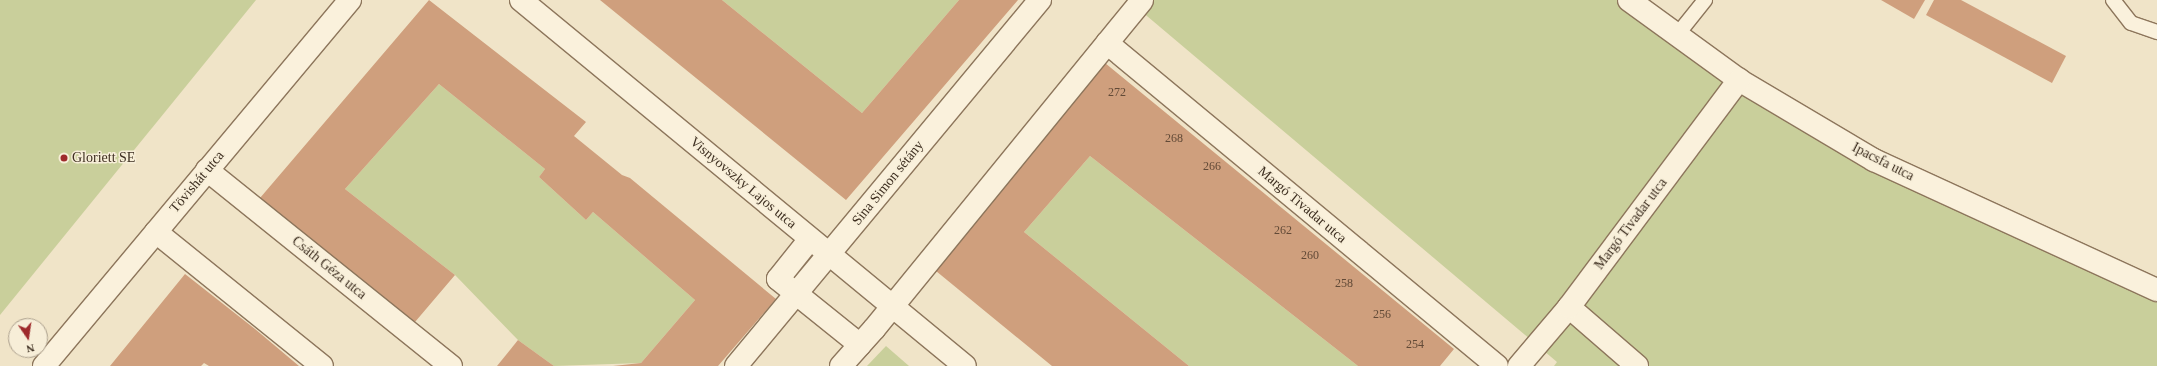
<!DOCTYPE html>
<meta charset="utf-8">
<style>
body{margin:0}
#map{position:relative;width:2157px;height:366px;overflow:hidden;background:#f0e4c8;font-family:Georgia,serif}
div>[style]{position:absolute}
.green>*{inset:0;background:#c9cf9b}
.building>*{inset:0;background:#cf9f7d}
.roads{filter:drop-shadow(1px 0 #8d765c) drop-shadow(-1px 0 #8d765c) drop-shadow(0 1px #8d765c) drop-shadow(0 -1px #8d765c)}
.lane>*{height:14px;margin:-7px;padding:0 7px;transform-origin:7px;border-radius:7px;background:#faf1dc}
.street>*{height:22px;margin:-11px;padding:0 11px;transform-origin:11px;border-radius:11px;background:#faf1dc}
.dots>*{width:11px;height:11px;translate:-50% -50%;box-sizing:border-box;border:2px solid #f7eed8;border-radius:50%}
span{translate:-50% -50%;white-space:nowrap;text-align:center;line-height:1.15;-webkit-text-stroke:3px #f7eed8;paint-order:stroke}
.number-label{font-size:12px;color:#624a37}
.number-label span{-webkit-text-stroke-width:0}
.poi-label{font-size:14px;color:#3d2e20}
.left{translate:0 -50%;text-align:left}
.street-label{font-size:14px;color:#3d2e20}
.north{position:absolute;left:8px;top:318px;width:40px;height:40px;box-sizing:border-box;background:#f7eed8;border:1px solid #ada18e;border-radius:50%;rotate:167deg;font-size:11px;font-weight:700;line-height:16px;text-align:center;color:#3d2e20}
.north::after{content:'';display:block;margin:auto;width:14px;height:18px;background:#9e2a2b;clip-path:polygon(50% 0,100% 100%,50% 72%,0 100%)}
</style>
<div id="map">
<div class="green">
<div style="clip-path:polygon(0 0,256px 0,0 315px)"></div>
<div style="clip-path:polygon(722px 0,959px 0,862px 113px)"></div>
<div style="clip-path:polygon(1128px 0,1629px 0,1739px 80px,2157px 290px,2157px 366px,1554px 366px,1557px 362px,1537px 345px)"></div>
<div style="clip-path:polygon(439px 84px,545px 169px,539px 177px,586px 220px,593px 212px,695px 300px,641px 363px,554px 366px,518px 340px,455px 275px,345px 189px)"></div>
<div style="clip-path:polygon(1090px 156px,1358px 366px,1189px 366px,1024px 232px)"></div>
<div style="clip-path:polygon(886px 346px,909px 366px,867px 366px)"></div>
</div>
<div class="building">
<div style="clip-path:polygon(429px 0,586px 122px,574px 136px,622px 175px,630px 178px,776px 299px,718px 366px,613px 366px,641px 363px,695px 300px,593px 212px,586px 220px,539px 177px,545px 169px,439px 84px,345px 189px,455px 275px,415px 322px,260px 198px)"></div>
<div style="clip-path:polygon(600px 0,722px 0,862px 113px,959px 0,1018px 0,846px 200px)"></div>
<div style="clip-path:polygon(1881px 0,1925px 0,1914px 19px)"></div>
<div style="clip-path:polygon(1934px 0,1961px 0,2066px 56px,2052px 83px,1926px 15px)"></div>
<div style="clip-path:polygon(1105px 63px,1454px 349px,1440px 366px,1358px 366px,1090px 156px,1024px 232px,1189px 366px,1052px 366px,936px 271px)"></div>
<div style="clip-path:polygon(185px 274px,255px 329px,299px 366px,209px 366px,204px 363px,201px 366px,110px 366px)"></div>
<div style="clip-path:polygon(518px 340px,554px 366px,497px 366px)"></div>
</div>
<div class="roads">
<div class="lane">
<div style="left:2113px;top:0;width:29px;rotate:52deg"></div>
<div style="left:2131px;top:23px;width:28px;rotate:19deg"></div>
<div style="left:1677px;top:35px;width:45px;rotate:-51.3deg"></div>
</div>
<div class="street">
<div style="left:521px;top:0;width:575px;rotate:39.5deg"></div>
<div style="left:1629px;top:0;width:136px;rotate:36deg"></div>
<div style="left:1739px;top:80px;width:157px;rotate:30.7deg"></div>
<div style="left:1874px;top:160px;width:311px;rotate:24.7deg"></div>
<div style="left:1107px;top:43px;width:506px;rotate:39.63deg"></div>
<div style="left:207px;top:170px;width:313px;rotate:38.8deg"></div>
<div style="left:156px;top:232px;width:213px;rotate:38.9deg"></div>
<div style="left:810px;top:239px;width:51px;rotate:128.7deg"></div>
<div style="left:778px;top:279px;width:105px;rotate:38.8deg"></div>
<div style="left:1569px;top:307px;width:90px;rotate:40.9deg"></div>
<div style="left:44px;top:366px;width:477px;rotate:-50.1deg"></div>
<div style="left:736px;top:366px;width:476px;rotate:-50.3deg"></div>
<div style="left:841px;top:366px;width:50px;rotate:-48.3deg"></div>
<div style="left:874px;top:329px;width:424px;rotate:-50.8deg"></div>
<div style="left:1519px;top:366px;width:77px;rotate:-49.7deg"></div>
<div style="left:1569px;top:307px;width:284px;rotate:-53.2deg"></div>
</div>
</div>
<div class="dots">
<div style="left:64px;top:158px;background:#9e2a2b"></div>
</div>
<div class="number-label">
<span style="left:1117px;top:93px">272</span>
<span style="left:1174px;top:139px">268</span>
<span style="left:1212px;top:167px">266</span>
<span style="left:1283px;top:231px">262</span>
<span style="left:1310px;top:256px">260</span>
<span style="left:1344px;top:284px">258</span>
<span style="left:1382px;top:315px">256</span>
<span style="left:1415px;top:345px">254</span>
</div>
<div class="poi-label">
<span class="left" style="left:72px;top:158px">Gloriett SE</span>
</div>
<div class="street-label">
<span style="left:1883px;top:162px;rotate:27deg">Ipacsfa utca</span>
<span style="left:197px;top:182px;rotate:-50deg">Tövishát utca</span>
<span style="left:743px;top:183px;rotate:40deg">Visnyovszky Lajos utca</span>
<span style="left:888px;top:183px;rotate:-51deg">Sina Simon sétány</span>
<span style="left:1302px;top:205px;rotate:40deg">Margó Tivadar utca</span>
<span style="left:1631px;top:224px;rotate:-53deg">Margó Tivadar utca</span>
<span style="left:329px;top:268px;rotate:39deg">Csáth Géza utca</span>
</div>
<div class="north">N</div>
</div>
